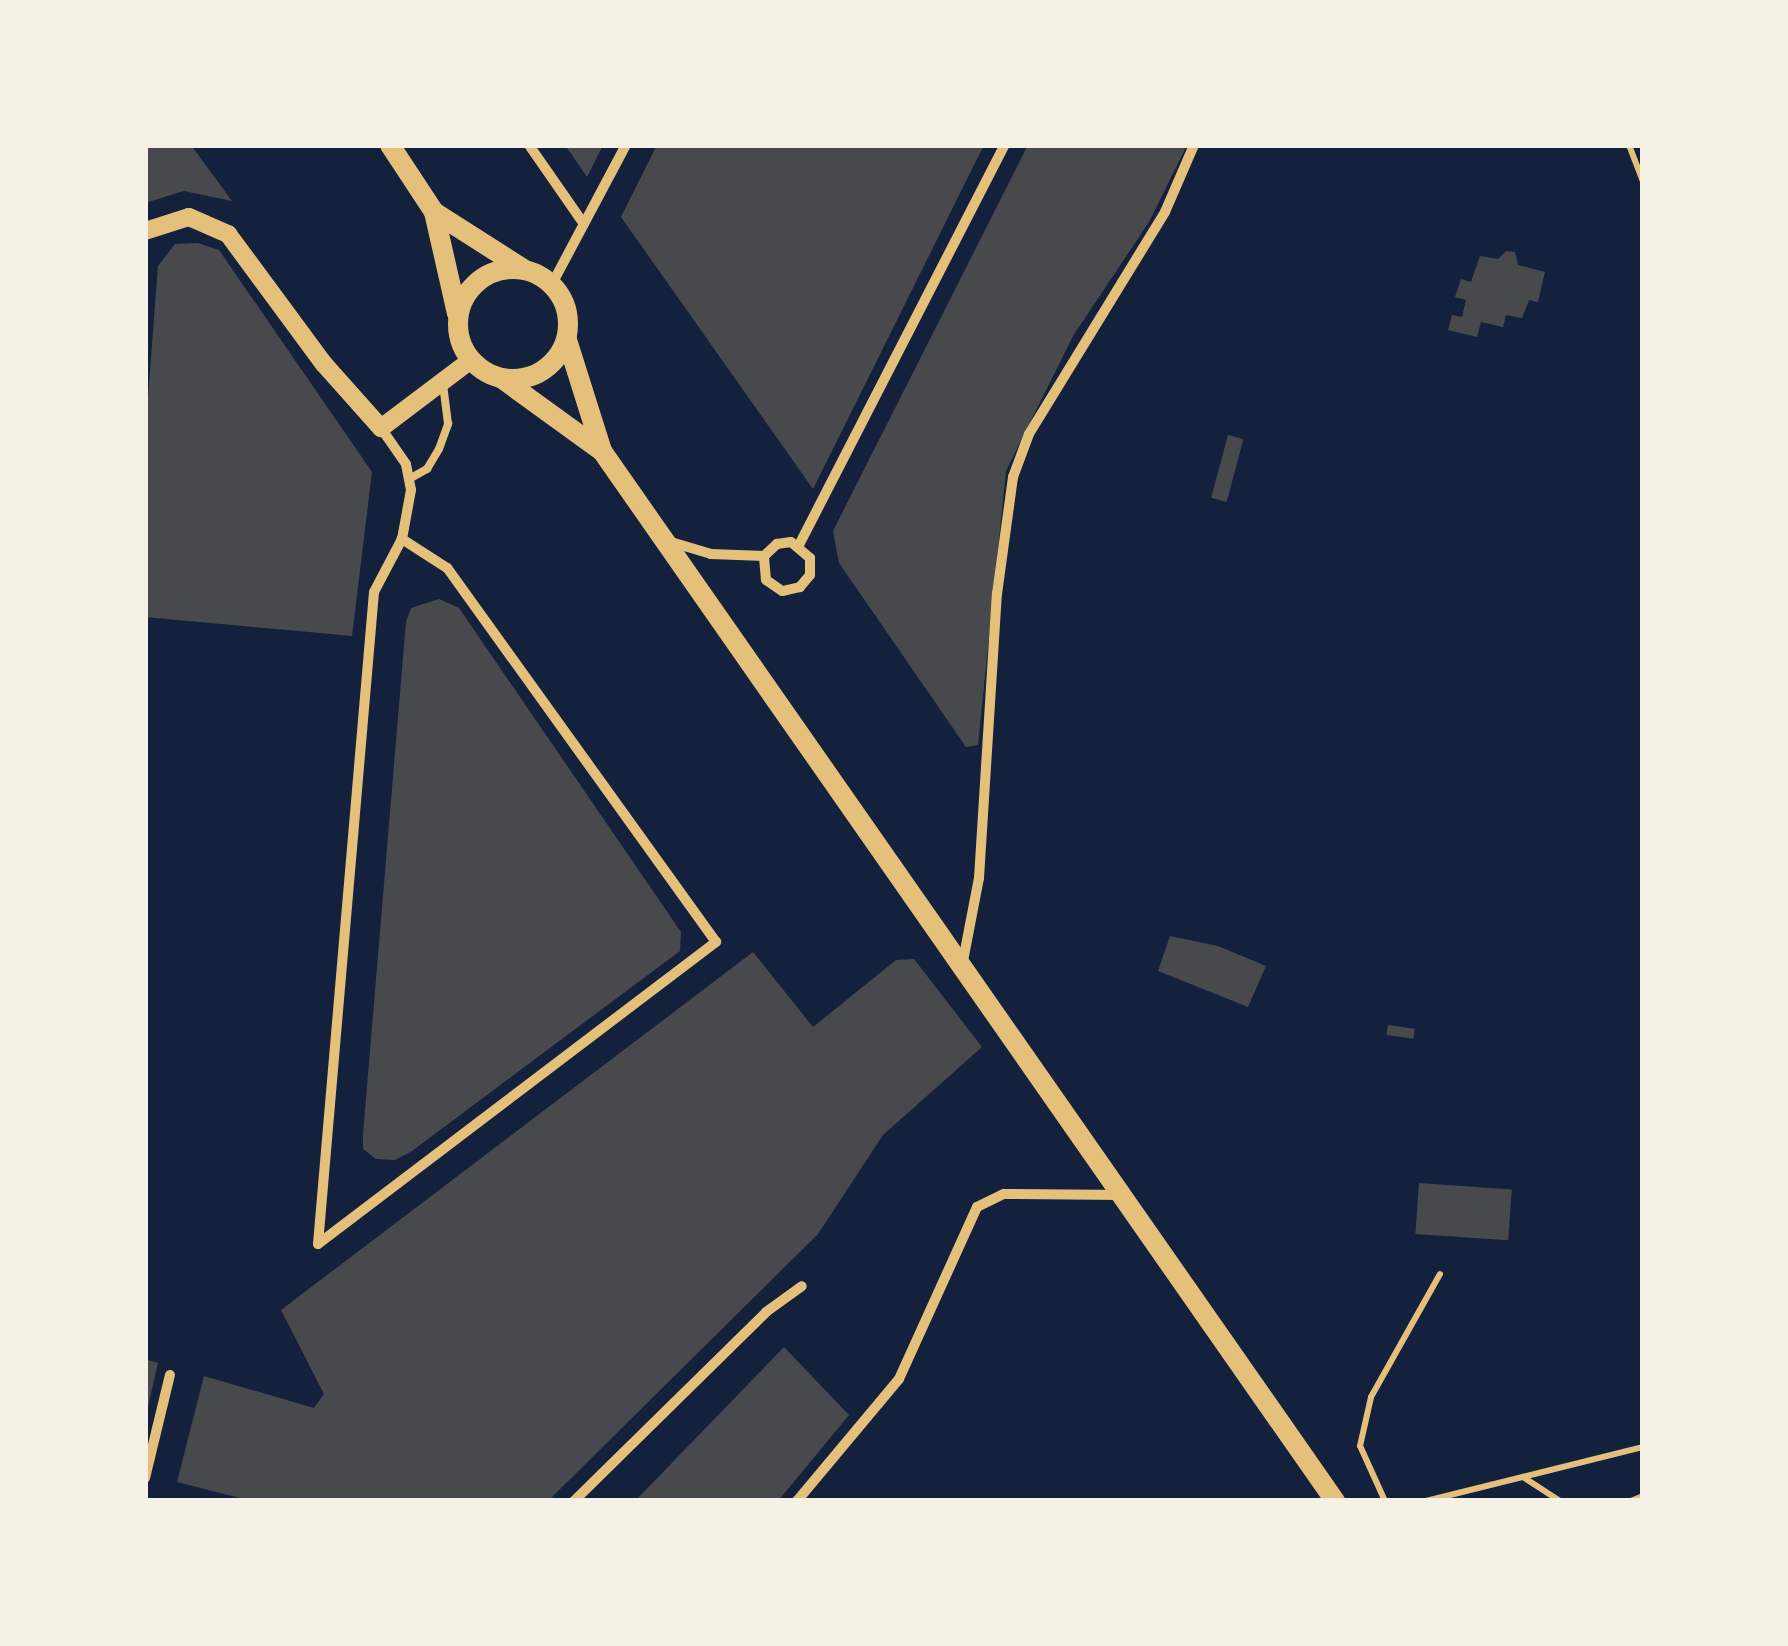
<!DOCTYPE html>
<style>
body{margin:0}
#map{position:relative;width:1788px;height:1646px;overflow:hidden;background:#14213d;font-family:Karla,sans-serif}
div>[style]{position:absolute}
.building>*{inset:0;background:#48494c;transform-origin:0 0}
.path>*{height:6px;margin:-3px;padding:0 3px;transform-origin:3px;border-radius:3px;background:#e5c07b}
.service>*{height:8px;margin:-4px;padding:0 4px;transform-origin:4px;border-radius:4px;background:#e5c07b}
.minor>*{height:10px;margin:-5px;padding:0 5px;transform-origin:5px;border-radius:5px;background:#e5c07b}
.tertiary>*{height:18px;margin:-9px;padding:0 9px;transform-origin:9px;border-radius:9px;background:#e5c07b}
.secondary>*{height:20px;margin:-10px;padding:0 10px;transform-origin:10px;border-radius:10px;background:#e5c07b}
.secondary>.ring{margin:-10px;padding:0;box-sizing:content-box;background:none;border:20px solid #e5c07b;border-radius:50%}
span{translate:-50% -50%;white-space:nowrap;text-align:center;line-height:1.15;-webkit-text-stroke:8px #f6f1e7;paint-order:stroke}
.frame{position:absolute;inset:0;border:148px solid #f6f1e7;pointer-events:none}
</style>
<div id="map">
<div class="building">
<div style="clip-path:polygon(145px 145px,191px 145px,232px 201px,184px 191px,145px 203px)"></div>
<div style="clip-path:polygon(565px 145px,603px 145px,587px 177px)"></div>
<div style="clip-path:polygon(657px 145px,984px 145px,813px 489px,621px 217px)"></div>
<div style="clip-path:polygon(1028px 145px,1187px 145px,1149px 222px,1073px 336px,1006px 471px,978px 745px,966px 747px,839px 563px,833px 531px)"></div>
<div style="clip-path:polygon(198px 243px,219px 250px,372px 472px,352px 636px,145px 617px,145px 436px,158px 266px,175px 244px)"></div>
<div style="clip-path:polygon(1506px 251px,1515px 252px,1518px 265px,1545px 272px,1538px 302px,1529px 300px,1522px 318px,1506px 315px,1503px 327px,1481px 322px,1477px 337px,1448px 330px,1452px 315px,1462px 317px,1466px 300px,1455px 297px,1461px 279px,1471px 282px,1480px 256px,1498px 259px)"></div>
<div style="left:1228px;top:435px;width:16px;height:65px;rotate:15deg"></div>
<div style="clip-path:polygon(439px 599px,459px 608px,681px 932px,680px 951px,412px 1151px,395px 1160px,376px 1159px,363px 1149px,363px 1134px,406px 622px,411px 608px)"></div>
<div style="clip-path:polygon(1170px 936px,1218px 946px,1266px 966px,1248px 1007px,1158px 971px)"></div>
<div style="clip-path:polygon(753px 952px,813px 1027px,896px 960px,914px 959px,982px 1047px,883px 1135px,818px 1234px,548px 1501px,252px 1501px,177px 1482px,204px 1376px,314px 1408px,324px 1394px,281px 1310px)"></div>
<div style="left:1388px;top:1025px;width:27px;height:10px;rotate:8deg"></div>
<div style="left:1419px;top:1183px;width:93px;height:51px;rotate:4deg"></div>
<div style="clip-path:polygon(784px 1347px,849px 1415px,778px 1501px,635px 1501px)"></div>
<div style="clip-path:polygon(145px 1359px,158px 1363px,147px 1411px,145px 1411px)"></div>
</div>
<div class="path">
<div style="left:1629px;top:145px;width:39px;rotate:69deg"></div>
<div style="left:1523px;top:1477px;width:44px;rotate:33deg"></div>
<div style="left:1385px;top:1501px;width:60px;rotate:-114.4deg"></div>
<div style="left:1360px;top:1446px;width:50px;rotate:-77.3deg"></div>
<div style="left:1371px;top:1397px;width:141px;rotate:-60.7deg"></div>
<div style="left:1426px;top:1501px;width:224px;rotate:-14deg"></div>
<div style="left:1631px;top:1501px;width:13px;rotate:-23deg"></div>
</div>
<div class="service">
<div style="left:409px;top:479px;width:21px;rotate:-29deg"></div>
<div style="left:427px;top:469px;width:23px;rotate:-59deg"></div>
<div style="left:439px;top:449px;width:27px;rotate:-70deg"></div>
<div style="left:448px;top:424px;width:40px;rotate:-97.1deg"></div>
</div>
<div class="minor">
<div style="left:529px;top:145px;width:96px;rotate:55.2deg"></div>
<div style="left:552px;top:284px;width:157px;rotate:-62deg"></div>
<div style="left:671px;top:542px;width:42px;rotate:16.7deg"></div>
<div style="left:711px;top:554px;width:53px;rotate:2.2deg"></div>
<div style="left:764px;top:556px;width:18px;rotate:-43deg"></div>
<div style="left:777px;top:544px;width:14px;rotate:-8deg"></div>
<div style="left:791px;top:542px;width:25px;rotate:40deg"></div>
<div style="left:810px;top:558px;width:17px;rotate:90deg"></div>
<div style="left:810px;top:575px;width:16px;rotate:130deg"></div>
<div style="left:800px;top:587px;width:18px;rotate:167deg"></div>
<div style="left:782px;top:591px;width:19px;rotate:-145deg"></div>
<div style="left:766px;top:580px;width:24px;rotate:-95deg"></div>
<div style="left:799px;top:545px;width:450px;rotate:-62.8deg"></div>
<div style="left:963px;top:961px;width:85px;rotate:-79.1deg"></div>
<div style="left:979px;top:878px;width:285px;rotate:-86.4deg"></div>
<div style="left:997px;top:594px;width:118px;rotate:-82.2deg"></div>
<div style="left:1013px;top:477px;width:46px;rotate:-69.6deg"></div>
<div style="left:1029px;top:434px;width:260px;rotate:-58.5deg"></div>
<div style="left:1165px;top:212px;width:73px;rotate:-66.6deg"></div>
<div style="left:318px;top:1244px;width:500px;rotate:-37.2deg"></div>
<div style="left:716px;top:942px;width:461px;rotate:-125.7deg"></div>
<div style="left:447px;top:568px;width:54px;rotate:-147.2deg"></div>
<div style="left:318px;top:1244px;width:654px;rotate:-85.09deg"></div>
<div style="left:374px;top:592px;width:60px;rotate:-62.2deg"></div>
<div style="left:402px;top:539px;width:50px;rotate:-79.6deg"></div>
<div style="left:411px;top:490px;width:26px;rotate:-101deg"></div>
<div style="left:406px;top:464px;width:44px;rotate:-124.8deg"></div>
<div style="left:145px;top:1478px;width:106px;rotate:-76.4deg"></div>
<div style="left:574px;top:1501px;width:269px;rotate:-44.5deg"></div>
<div style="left:766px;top:1312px;width:44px;rotate:-35.8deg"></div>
<div style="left:797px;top:1501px;width:159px;rotate:-50.1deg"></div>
<div style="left:899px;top:1379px;width:189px;rotate:-65.6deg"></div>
<div style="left:977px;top:1207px;width:30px;rotate:-26deg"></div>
<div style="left:1004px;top:1194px;width:119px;rotate:0.5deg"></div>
</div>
<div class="tertiary">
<div style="left:145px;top:231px;width:46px;rotate:-17.7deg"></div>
<div style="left:189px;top:217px;width:43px;rotate:23.6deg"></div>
<div style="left:228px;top:234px;width:162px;rotate:53.6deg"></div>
<div style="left:324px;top:364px;width:86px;rotate:48.3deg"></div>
<div style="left:381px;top:428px;width:113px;rotate:-37.1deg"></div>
</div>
<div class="secondary">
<div style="left:390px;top:145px;width:80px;rotate:56.7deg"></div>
<div style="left:434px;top:212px;width:104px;rotate:77.2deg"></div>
<div style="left:434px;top:212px;width:108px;rotate:32.5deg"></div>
<div class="ring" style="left:458px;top:269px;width:90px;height:90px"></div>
<div style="left:567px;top:340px;width:116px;rotate:72.5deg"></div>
<div style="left:501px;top:378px;width:125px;rotate:35.9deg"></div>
<div style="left:602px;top:451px;width:1281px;rotate:55.08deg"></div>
</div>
<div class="frame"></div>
</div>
